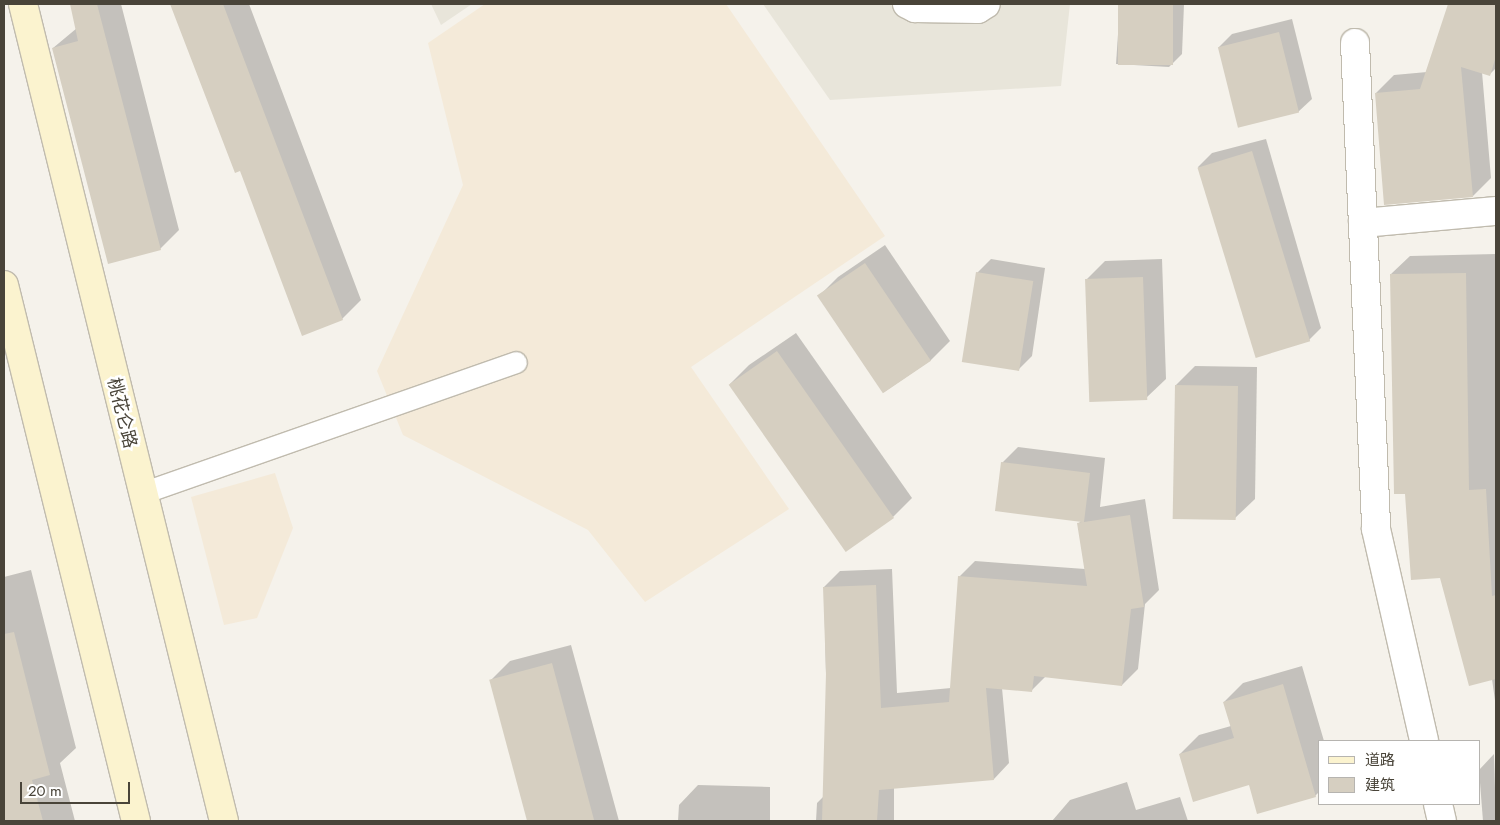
<!DOCTYPE html>
<meta charset="utf-8">
<style>
body{margin:0}
#map{position:relative;width:1500px;height:825px;overflow:hidden;background:#f5f2eb;font-family:Jost,"Noto Sans SC",sans-serif}
div>[style]{position:absolute}
.residential>*{inset:0;background:#e8e5da}
.commercial>*{inset:0;background:#f4ead9}
.shadow>*{inset:0;background:#0003}
.building>*{inset:0;background:#d6cfc1;transform-origin:0 0}
.roads{filter:drop-shadow(1px 0 #c0bbae) drop-shadow(-1px 0 #c0bbae) drop-shadow(0 1px #c0bbae) drop-shadow(0 -1px #c0bbae)}
.service>*{height:21px;margin:-10.5px;padding:0 10.5px;transform-origin:10.5px;border-radius:10.5px;background:#fff}
.minor>*{height:28px;margin:-14px;padding:0 14px;transform-origin:14px;border-radius:14px;background:#fff}
.secondary>*{height:28px;margin:-14px;padding:0 14px;transform-origin:14px;border-radius:14px;background:#fbf3cf}
span{translate:-50% -50%;white-space:nowrap;text-align:center;line-height:1.15;-webkit-text-stroke:5px #fff;paint-order:stroke}
.street-label{font-size:18px;color:#494439}
.frame{position:absolute;inset:0;border:5px solid #494439;pointer-events:none}
.legend{position:absolute;left:1318px;top:740px;width:162px;height:65px;box-sizing:border-box;background:#fff;border:1px solid #b6b4b0;margin:0;padding:6px 9px;list-style:none;font-size:15px;color:#494439}
.legend li{display:flex;align-items:center;gap:10px;height:25px}
.legend b{width:25px;border:1px solid #b6b4b0}
.scale{position:absolute;left:20px;top:782px;width:110px;height:22px;box-sizing:border-box;border:2px solid #494439;border-top:0;padding-left:6px;font-size:15px;line-height:18px;white-space:nowrap;color:#494439;-webkit-text-stroke:4px #fff;paint-order:stroke}
</style>
<div id="map">
<div class="residential">
<div style="clip-path:polygon(431px 4px,472px 4px,441px 25px)"></div>
<div style="clip-path:polygon(763px 4px,1070px 4px,1061px 86px,830px 100px)"></div>
</div>
<div class="commercial">
<div style="clip-path:polygon(485px 4px,726px 4px,885px 236px,691px 367px,789px 509px,645px 602px,588px 530px,403px 435px,377px 371px,463px 185px,428px 43px)"></div>
<div style="clip-path:polygon(275px 473px,293px 528px,257px 618px,224px 625px,191px 497px)"></div>
</div>
<div class="shadow">
<div style="clip-path:polygon(71px 4px,121px 4px,179px 230px,160px 249px,53px 48px,77px 28px)"></div>
<div style="clip-path:polygon(172px 4px,249px 4px,361px 300px,342px 319px,240px 169px,236px 171px)"></div>
<div style="clip-path:polygon(1120px 4px,1184px 4px,1182px 54px,1169px 67px,1116px 64px)"></div>
<div style="clip-path:polygon(1449px 4px,1496px 4px,1496px 68px,1489px 75px,1482px 72px,1491px 178px,1473px 196px,1376px 93px,1394px 75px,1427px 72px)"></div>
<div style="clip-path:polygon(1292px 19px,1312px 99px,1298px 112px,1219px 47px,1232px 34px)"></div>
<div style="clip-path:polygon(1266px 139px,1321px 328px,1308px 341px,1198px 167px,1212px 153px)"></div>
<div style="clip-path:polygon(885px 245px,950px 341px,931px 360px,884px 392px,819px 296px,838px 277px)"></div>
<div style="clip-path:polygon(1496px 254px,1496px 708px,1492px 679px,1391px 274px,1410px 256px)"></div>
<div style="clip-path:polygon(991px 259px,1045px 268px,1032px 356px,1019px 369px,977px 273px)"></div>
<div style="clip-path:polygon(1162px 259px,1166px 379px,1146px 398px,1086px 280px,1105px 261px)"></div>
<div style="clip-path:polygon(796px 333px,912px 498px,893px 517px,730px 384px,749px 365px)"></div>
<div style="clip-path:polygon(1195px 366px,1257px 367px,1255px 499px,1235px 518px,1176px 385px)"></div>
<div style="clip-path:polygon(1018px 447px,1105px 458px,1100px 507px,1145px 499px,1159px 590px,1145px 604px,1138px 669px,1122px 685px,1046px 676px,1032px 690px,1002px 688px,1009px 763px,994px 779px,894px 788px,894px 821px,816px 821px,817px 803px,824px 796px,827px 720px,824px 587px,840px 571px,892px 569px,897px 693px,951px 688px,959px 577px,975px 561px,1085px 569px,1078px 524px,1081px 521px,1002px 463px)"></div>
<div style="clip-path:polygon(31px 570px,76px 748px,60px 763px,75px 821px,4px 821px,4px 577px)"></div>
<div style="clip-path:polygon(571px 645px,619px 821px,528px 821px,491px 680px,510px 661px)"></div>
<div style="clip-path:polygon(1302px 666px,1324px 741px,1319px 741px,1319px 792px,1315px 796px,1250px 784px,1180px 754px,1199px 735px,1231px 726px,1224px 702px,1243px 683px)"></div>
<div style="clip-path:polygon(1494px 754px,1496px 821px,1483px 821px,1479px 770px)"></div>
<div style="clip-path:polygon(1127px 782px,1136px 810px,1180px 797px,1188px 821px,1052px 821px,1070px 800px)"></div>
<div style="clip-path:polygon(698px 785px,770px 787px,770px 821px,678px 821px,679px 805px)"></div>
</div>
<div class="building">
<div style="clip-path:polygon(70px 4px,97px 4px,161px 250px,108px 264px,52px 48px,78px 41px)"></div>
<div style="clip-path:polygon(170px 4px,223px 4px,343px 320px,302px 336px,240px 171px,235px 173px)"></div>
<div style="left:1118px;top:4px;width:55px;height:61px"></div>
<div style="clip-path:polygon(1448px 4px,1496px 4px,1496px 56px,1490px 76px,1461px 67px,1473px 197px,1384px 205px,1375px 93px,1420px 89px)"></div>
<div style="left:1279px;top:32px;width:83px;height:63px;rotate:76deg"></div>
<div style="left:1252px;top:151px;width:199px;height:57px;rotate:73deg"></div>
<div style="left:865px;top:263px;width:118px;height:58px;rotate:56deg"></div>
<div style="left:976px;top:272px;width:58px;height:91px;rotate:9deg"></div>
<div style="clip-path:polygon(1466px 273px,1469px 490px,1486px 489px,1492px 596px,1496px 595px,1496px 679px,1469px 686px,1440px 578px,1411px 580px,1405px 494px,1394px 494px,1390px 274px)"></div>
<div style="left:1143px;top:277px;width:123px;height:58px;rotate:88deg"></div>
<div style="left:777px;top:351px;width:204px;height:59px;rotate:55deg"></div>
<div style="left:1175px;top:385px;width:63px;height:134px;rotate:1deg"></div>
<div style="clip-path:polygon(1001px 462px,1090px 473px,1084px 522px,1130px 515px,1144px 607px,1131px 609px,1122px 686px,1034px 676px,1032px 692px,986px 688px,994px 780px,879px 790px,877px 821px,822px 821px,826px 673px,823px 587px,876px 585px,881px 708px,949px 702px,958px 576px,1087px 586px,1077px 523px,1082px 522px,995px 511px)"></div>
<div style="clip-path:polygon(14px 632px,50px 775px,32px 780px,43px 821px,4px 821px,4px 634px)"></div>
<div style="left:552px;top:663px;width:164px;height:65px;rotate:75deg"></div>
<div style="clip-path:polygon(1283px 684px,1316px 797px,1257px 814px,1249px 785px,1193px 802px,1179px 754px,1234px 738px,1223px 702px)"></div>
</div>
<div class="roads">
<div class="service">
<div style="left:142px;top:493px;width:396px;rotate:-19.3deg"></div>
</div>
<div class="minor">
<div style="left:907px;top:4px;width:9px;rotate:27deg"></div>
<div style="left:915px;top:8px;width:63px;rotate:0.9deg"></div>
<div style="left:978px;top:9px;width:9px;rotate:-32deg"></div>
<div style="left:1355px;top:43px;width:486px;rotate:87.5deg"></div>
<div style="left:1376px;top:529px;width:217px;rotate:77.2deg"></div>
<div style="left:1363px;top:223px;width:134px;rotate:-5.2deg"></div>
<div style="left:1438px;top:804px;width:17px;rotate:77deg"></div>
</div>
<div class="secondary">
<div style="left:23px;top:4px;width:841px;rotate:76.18deg"></div>
<div style="left:4px;top:285px;width:552px;rotate:76.17deg"></div>
</div>
</div>
<div class="street-label">
<span style="left:122px;top:413px;rotate:76deg">桃花仑路</span>
</div>
<div class="frame"></div>
<ul class="legend">
<li><b style="height:6px;background:#fbf3cf"></b>道路</li>
<li><b style="height:14px;background:#d6cfc1"></b>建筑</li>
</ul>
<div class="scale">20 m</div>
</div>
